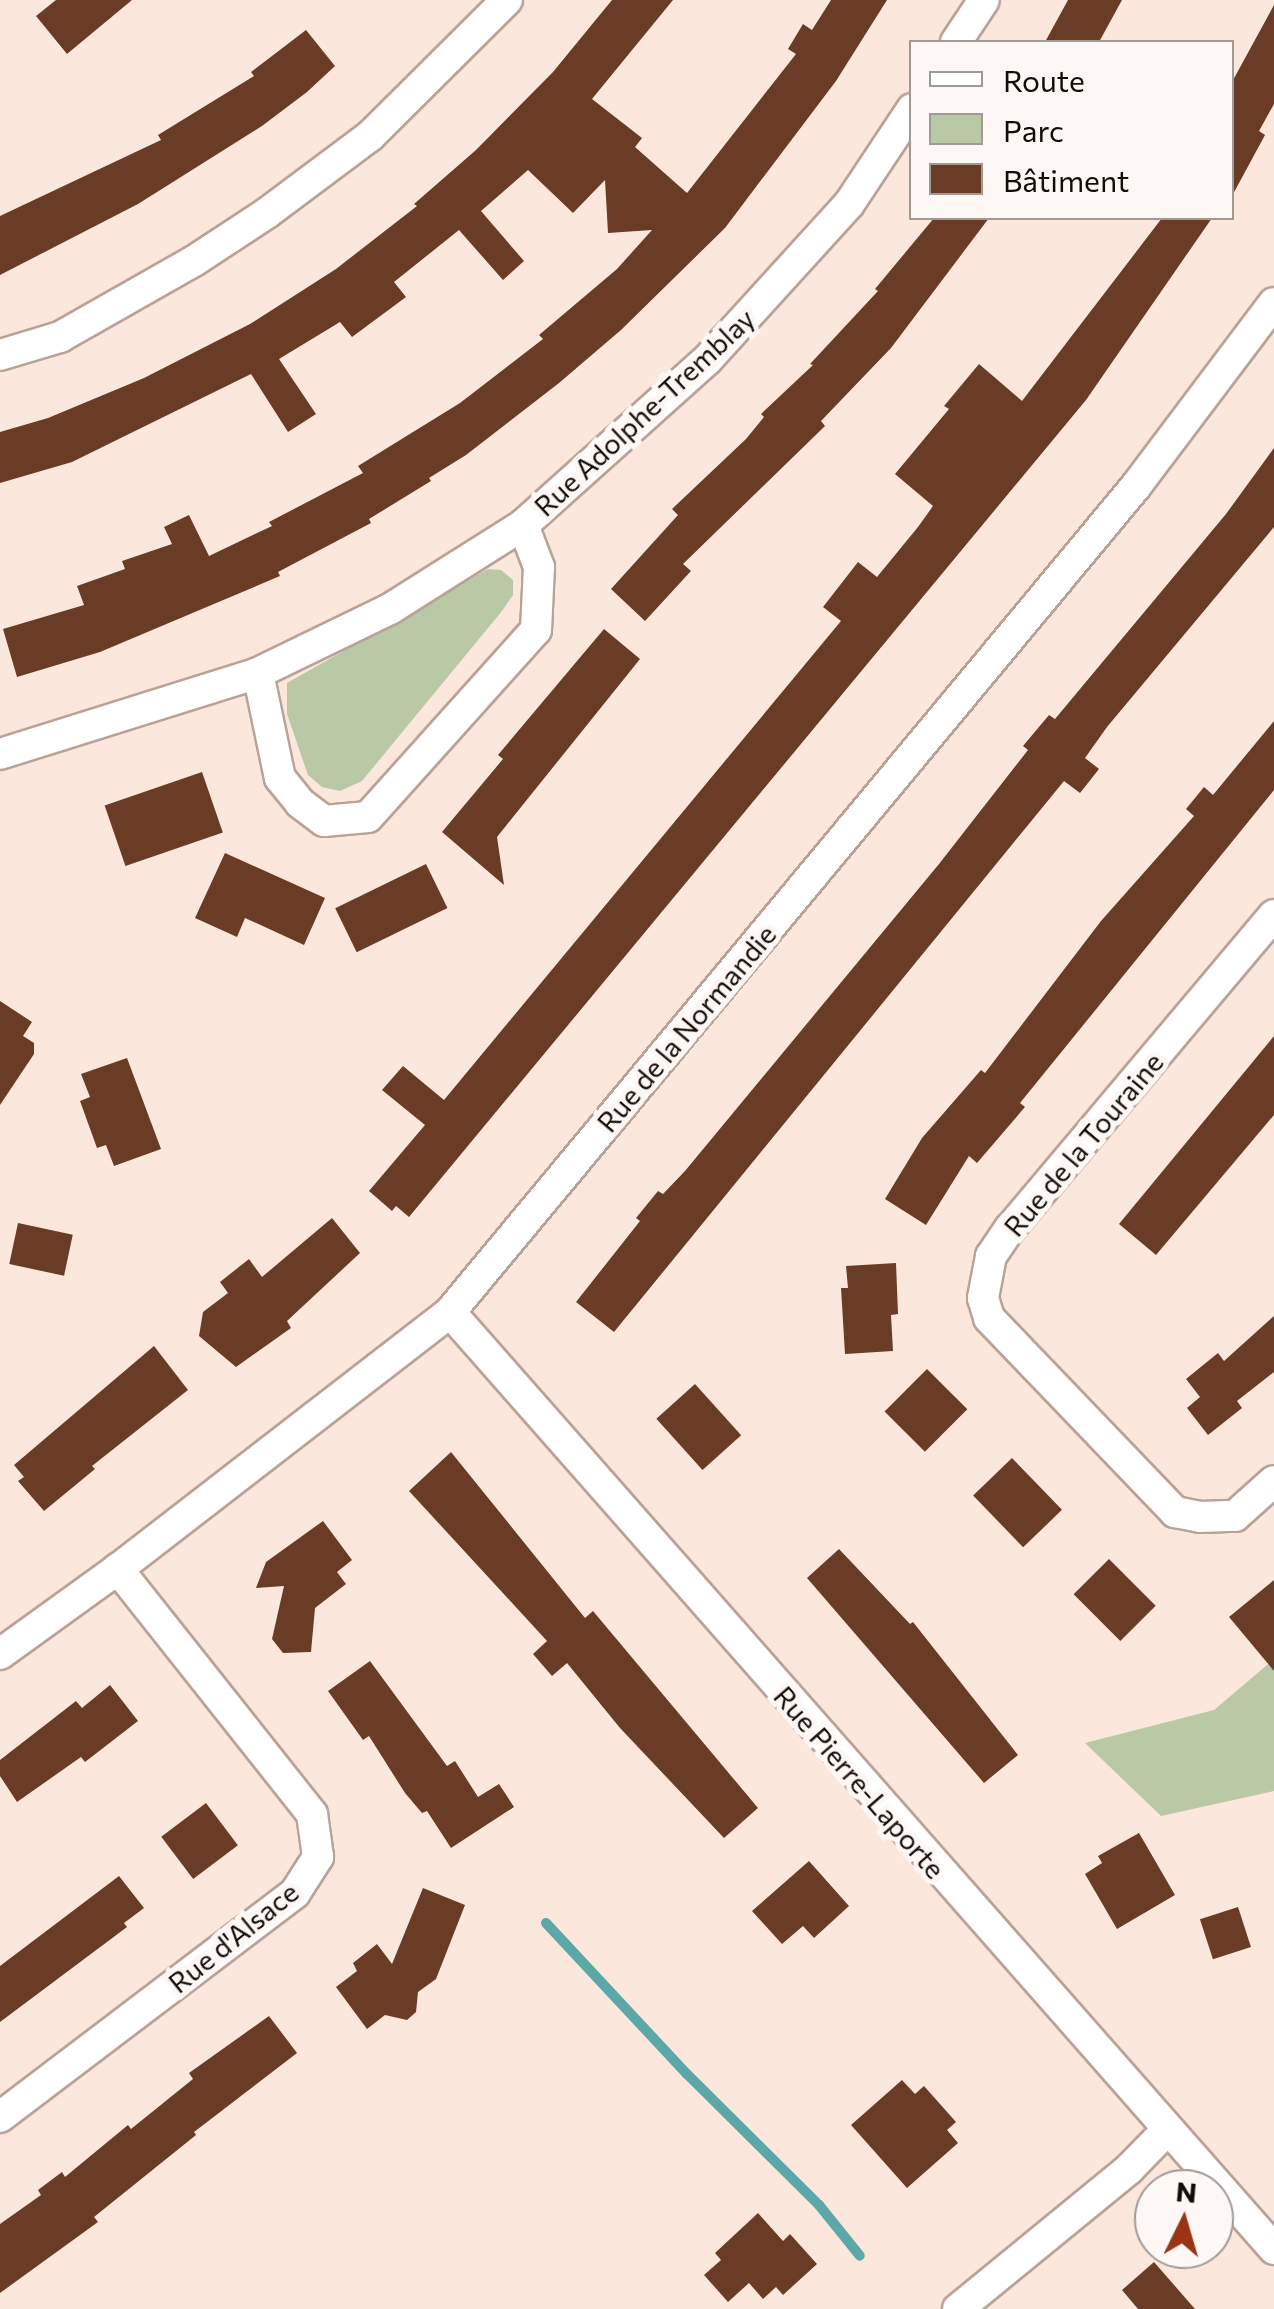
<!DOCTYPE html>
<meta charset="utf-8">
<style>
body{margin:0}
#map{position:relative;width:1274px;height:2309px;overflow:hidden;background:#fce7dd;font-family:Commissioner,sans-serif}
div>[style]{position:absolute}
.green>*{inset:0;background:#b9c8a5}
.stream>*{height:10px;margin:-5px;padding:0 5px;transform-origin:5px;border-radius:5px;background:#5ca7a7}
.building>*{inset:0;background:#6a3c25;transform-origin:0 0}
.roads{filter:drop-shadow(2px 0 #baa297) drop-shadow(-2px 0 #baa297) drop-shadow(0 2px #baa297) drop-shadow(0 -2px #baa297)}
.street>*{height:30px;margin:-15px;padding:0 15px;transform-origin:15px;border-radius:15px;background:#fff}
span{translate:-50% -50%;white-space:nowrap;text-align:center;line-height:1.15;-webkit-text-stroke:10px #fdf8f6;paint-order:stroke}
.street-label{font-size:28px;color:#150c08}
.legend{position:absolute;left:909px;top:40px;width:325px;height:180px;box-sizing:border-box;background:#fdf8f6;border:2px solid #a09a97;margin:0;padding:12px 18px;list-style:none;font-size:30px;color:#150c08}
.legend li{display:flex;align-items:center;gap:20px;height:50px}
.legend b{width:50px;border:2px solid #a09a97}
.north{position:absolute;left:1134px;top:2169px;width:100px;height:100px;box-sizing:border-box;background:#fdf8f6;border:2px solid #a09a97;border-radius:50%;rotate:5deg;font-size:28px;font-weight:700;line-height:40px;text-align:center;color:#150c08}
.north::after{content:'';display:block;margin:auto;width:35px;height:45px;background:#9b3315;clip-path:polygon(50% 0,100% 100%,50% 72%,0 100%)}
</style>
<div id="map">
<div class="green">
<div style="clip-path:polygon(488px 569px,501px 570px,513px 580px,513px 595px,502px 611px,362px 781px,340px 791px,322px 787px,308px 775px,287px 714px,287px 683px)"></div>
<div style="clip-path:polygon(1274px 1659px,1274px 1791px,1161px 1816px,1085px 1743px,1214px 1710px)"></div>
</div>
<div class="stream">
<div style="left:546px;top:1923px;width:207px;rotate:47deg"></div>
<div style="left:687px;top:2074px;width:186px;rotate:44.8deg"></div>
<div style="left:819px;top:2205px;width:65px;rotate:51.2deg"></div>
</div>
<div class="building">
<div style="clip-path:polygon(56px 0,132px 0,67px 54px,36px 16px)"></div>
<div style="clip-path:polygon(612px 0,673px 0,592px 99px,642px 138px,635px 147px,687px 193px,796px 54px,788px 49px,803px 24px,812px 30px,831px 0,887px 0,836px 81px,725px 228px,621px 330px,559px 383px,466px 455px,429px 478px,431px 481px,369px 519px,371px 523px,278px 572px,280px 576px,100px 652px,17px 677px,3px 629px,84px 605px,77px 586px,125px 569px,122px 561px,172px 544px,164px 527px,189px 515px,209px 556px,272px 526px,269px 522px,363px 473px,358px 466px,460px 403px,543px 339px,539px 335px,617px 269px,652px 230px,608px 233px,605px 180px,573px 213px,528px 170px,481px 211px,524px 261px,503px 280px,459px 230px,394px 282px,406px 297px,352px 337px,340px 322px,279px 359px,316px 414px,288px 432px,251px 374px,72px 462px,0 483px,0 432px,48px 418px,144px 378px,250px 324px,336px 269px,417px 206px,414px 204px,476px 150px,553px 72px)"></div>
<div style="clip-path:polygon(1068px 0,1122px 0,1099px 42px,1045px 42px)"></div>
<div style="clip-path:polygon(1274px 5px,1274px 104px,1259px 131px,1265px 135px,1232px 196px,1232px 82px)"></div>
<div style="clip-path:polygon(306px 30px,335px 66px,307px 92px,262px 126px,138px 204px,0 275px,0 216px,161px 140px,158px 135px,254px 76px,251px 72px)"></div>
<div style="clip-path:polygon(934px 218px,989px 218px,891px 348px,821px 421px,825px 426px,683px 564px,691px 571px,645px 621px,611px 589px,678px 515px,672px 509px,746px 439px,764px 417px,761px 414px,813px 365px,810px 364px,878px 291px,875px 289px)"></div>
<div style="clip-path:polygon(1162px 218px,1212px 218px,1086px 400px,409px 1217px,396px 1206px,392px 1211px,369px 1191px,425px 1125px,382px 1090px,403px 1066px,444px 1100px,841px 621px,823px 607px,858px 562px,877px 577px,918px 527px,933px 506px,895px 474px,949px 409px,944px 406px,979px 364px,1022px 401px)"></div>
<div style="clip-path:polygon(1274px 448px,1274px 527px,1107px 727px,1085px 758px,1099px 769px,1080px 793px,1064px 781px,614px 1332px,576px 1302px,640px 1221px,636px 1218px,658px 1191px,663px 1194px,685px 1171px,939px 864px,1028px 750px,1023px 746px,1049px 715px,1055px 719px,1226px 514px)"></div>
<div style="clip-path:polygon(604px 629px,640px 659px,497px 837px,504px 885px,442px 832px,503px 759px,498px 755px)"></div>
<div style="clip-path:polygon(1274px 721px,1274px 790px,1020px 1103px,1025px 1107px,977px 1163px,969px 1156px,926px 1225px,885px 1199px,922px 1138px,981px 1070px,985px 1073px,1101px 921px,1194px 816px,1186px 809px,1204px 787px,1213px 795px)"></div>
<div style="left:202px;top:772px;width:64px;height:103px;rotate:71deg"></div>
<div style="clip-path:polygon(225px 853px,325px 898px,304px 945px,245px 918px,237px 937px,195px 918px)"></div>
<div style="left:426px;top:864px;width:49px;height:101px;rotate:64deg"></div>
<div style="clip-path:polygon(0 1001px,32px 1022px,23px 1036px,34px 1043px,34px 1054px,0 1105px)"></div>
<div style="clip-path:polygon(1274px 1036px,1274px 1115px,1156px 1255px,1119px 1224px)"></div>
<div style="clip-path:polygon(127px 1058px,161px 1149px,114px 1166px,106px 1145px,97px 1148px,80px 1101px,90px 1097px,81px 1074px)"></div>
<div style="clip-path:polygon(332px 1218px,360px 1253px,287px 1321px,291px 1328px,236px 1367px,199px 1336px,203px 1312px,228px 1293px,220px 1282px,249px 1259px,262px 1277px)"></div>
<div style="left:18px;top:1223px;width:56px;height:42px;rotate:12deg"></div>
<div style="clip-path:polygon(896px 1263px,898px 1314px,891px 1315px,893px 1351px,845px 1354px,841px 1288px,848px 1288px,846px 1266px)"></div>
<div style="clip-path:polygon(1274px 1316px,1274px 1372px,1237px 1401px,1242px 1408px,1208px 1435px,1187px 1408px,1200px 1397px,1186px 1379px,1218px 1353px,1224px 1361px)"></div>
<div style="clip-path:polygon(154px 1346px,188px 1390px,92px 1466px,95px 1469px,44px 1511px,18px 1481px,24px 1477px,14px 1465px)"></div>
<div style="left:927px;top:1369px;width:57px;height:60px;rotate:45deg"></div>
<div style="left:695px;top:1384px;width:69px;height:52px;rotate:48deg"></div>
<div style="clip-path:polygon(451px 1452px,585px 1618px,593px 1611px,758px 1808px,724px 1838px,620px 1728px,567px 1663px,552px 1676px,533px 1654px,547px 1641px,409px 1491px)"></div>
<div style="left:1012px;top:1458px;width:72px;height:54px;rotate:46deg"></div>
<div style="clip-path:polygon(323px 1521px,352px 1560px,337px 1572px,346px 1584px,315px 1608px,311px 1652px,283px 1653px,272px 1639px,284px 1586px,256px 1588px,266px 1562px)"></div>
<div style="clip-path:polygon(839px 1549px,910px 1624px,913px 1622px,1018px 1755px,984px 1783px,807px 1578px)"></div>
<div style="left:1109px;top:1559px;width:66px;height:50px;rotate:45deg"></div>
<div style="clip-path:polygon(1274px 1580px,1274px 1671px,1229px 1617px)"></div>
<div style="clip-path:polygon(370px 1661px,447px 1766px,455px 1761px,478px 1797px,499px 1784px,514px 1807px,451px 1848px,427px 1811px,422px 1813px,405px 1793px,369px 1736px,363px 1740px,328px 1691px)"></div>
<div style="clip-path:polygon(110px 1685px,138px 1721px,85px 1762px,81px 1757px,17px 1802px,0 1776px,0 1760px,76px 1701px,82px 1708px)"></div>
<div style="left:206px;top:1803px;width:53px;height:56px;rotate:53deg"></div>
<div style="clip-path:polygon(1139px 1833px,1175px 1895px,1117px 1929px,1085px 1874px,1102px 1863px,1098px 1856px)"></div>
<div style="clip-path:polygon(809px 1861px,849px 1906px,814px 1938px,803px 1926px,782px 1944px,752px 1911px)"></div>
<div style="clip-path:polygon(119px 1876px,144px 1908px,124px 1923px,127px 1927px,0 2022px,0 1966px)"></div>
<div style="clip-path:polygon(423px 1888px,465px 1905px,436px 1979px,418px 1992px,416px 2012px,407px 2020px,385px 2015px,367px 2029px,336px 1987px,357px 1971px,353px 1963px,377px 1944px,392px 1964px)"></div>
<div style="left:1238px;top:1907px;width:42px;height:40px;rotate:72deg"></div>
<div style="clip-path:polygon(269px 2016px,297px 2053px,194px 2132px,196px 2135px,94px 2217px,98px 2222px,0 2293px,0 2224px,41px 2195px,38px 2190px,62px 2172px,65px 2177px,128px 2125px,131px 2129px,193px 2079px,189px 2073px)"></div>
<div style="clip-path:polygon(902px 2080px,915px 2094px,924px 2086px,956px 2122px,947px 2130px,958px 2143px,907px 2188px,851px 2125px)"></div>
<div style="clip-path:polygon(758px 2213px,783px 2241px,790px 2234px,817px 2264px,783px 2295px,776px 2287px,763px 2299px,749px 2283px,728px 2302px,704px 2275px,721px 2260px,715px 2253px)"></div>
<div style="clip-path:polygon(1154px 2262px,1195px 2309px,1138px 2309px,1122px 2290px)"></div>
</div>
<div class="roads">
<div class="street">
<div style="left:956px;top:42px;width:50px;rotate:-56.3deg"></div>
<div style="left:0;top:355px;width:63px;rotate:-16.7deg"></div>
<div style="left:60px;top:337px;width:154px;rotate:-29.6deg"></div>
<div style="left:194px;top:261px;width:87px;rotate:-33.3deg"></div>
<div style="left:267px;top:213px;width:129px;rotate:-36.8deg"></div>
<div style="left:370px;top:136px;width:193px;rotate:-44.8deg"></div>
<div style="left:258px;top:673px;width:107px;rotate:78.2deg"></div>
<div style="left:280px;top:778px;width:32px;rotate:51deg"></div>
<div style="left:300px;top:803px;width:30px;rotate:37deg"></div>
<div style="left:324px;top:821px;width:44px;rotate:-5.2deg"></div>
<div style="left:368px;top:817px;width:251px;rotate:-48.1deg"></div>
<div style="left:536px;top:630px;width:63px;rotate:-87.3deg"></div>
<div style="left:539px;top:567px;width:45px;rotate:-110.9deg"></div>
<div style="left:0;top:754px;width:270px;rotate:-17.4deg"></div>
<div style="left:258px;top:673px;width:147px;rotate:-25.9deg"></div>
<div style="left:390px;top:609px;width:157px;rotate:-32.3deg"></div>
<div style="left:523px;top:525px;width:247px;rotate:-41.9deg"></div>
<div style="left:707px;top:360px;width:211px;rotate:-47.7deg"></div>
<div style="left:849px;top:204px;width:114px;rotate:-56.4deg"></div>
<div style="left:1274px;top:915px;width:409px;rotate:130.1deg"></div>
<div style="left:1010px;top:1228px;width:34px;rotate:124deg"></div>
<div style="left:991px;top:1256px;width:43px;rotate:100.8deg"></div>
<div style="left:983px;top:1298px;width:21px;rotate:73deg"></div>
<div style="left:989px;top:1318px;width:269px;rotate:46.2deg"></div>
<div style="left:1175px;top:1512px;width:25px;rotate:11deg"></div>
<div style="left:1200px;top:1517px;width:35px;rotate:-2deg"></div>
<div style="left:1235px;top:1516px;width:52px;rotate:-41.9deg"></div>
<div style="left:450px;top:1312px;width:1248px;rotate:48.67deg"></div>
<div style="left:0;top:1654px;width:145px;rotate:-35.8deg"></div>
<div style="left:118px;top:1569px;width:420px;rotate:-37.7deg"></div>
<div style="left:450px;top:1312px;width:1074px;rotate:-50.29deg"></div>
<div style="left:1136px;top:486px;width:229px;rotate:-53deg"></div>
<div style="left:0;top:2117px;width:370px;rotate:-37.2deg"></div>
<div style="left:295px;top:1893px;width:43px;rotate:-57.4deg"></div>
<div style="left:318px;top:1857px;width:43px;rotate:-97.9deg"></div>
<div style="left:312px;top:1814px;width:313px;rotate:-128.4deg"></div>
<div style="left:958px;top:2309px;width:221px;rotate:-39.3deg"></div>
<div style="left:1129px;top:2169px;width:54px;rotate:-45.7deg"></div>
</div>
</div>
<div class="street-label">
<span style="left:644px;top:412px;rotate:-43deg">Rue Adolphe-Tremblay</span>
<span style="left:686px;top:1028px;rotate:-50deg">Rue de la Normandie</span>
<span style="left:1083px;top:1144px;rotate:-50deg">Rue de la Touraine</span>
<span style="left:860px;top:1782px;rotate:49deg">Rue Pierre-Laporte</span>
<span style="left:233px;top:1937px;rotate:-39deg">Rue d'Alsace</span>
</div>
<ul class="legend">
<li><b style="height:12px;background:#fff"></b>Route</li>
<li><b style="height:28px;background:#b9c8a5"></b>Parc</li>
<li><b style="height:28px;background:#6a3c25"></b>Bâtiment</li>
</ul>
<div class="north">N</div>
</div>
